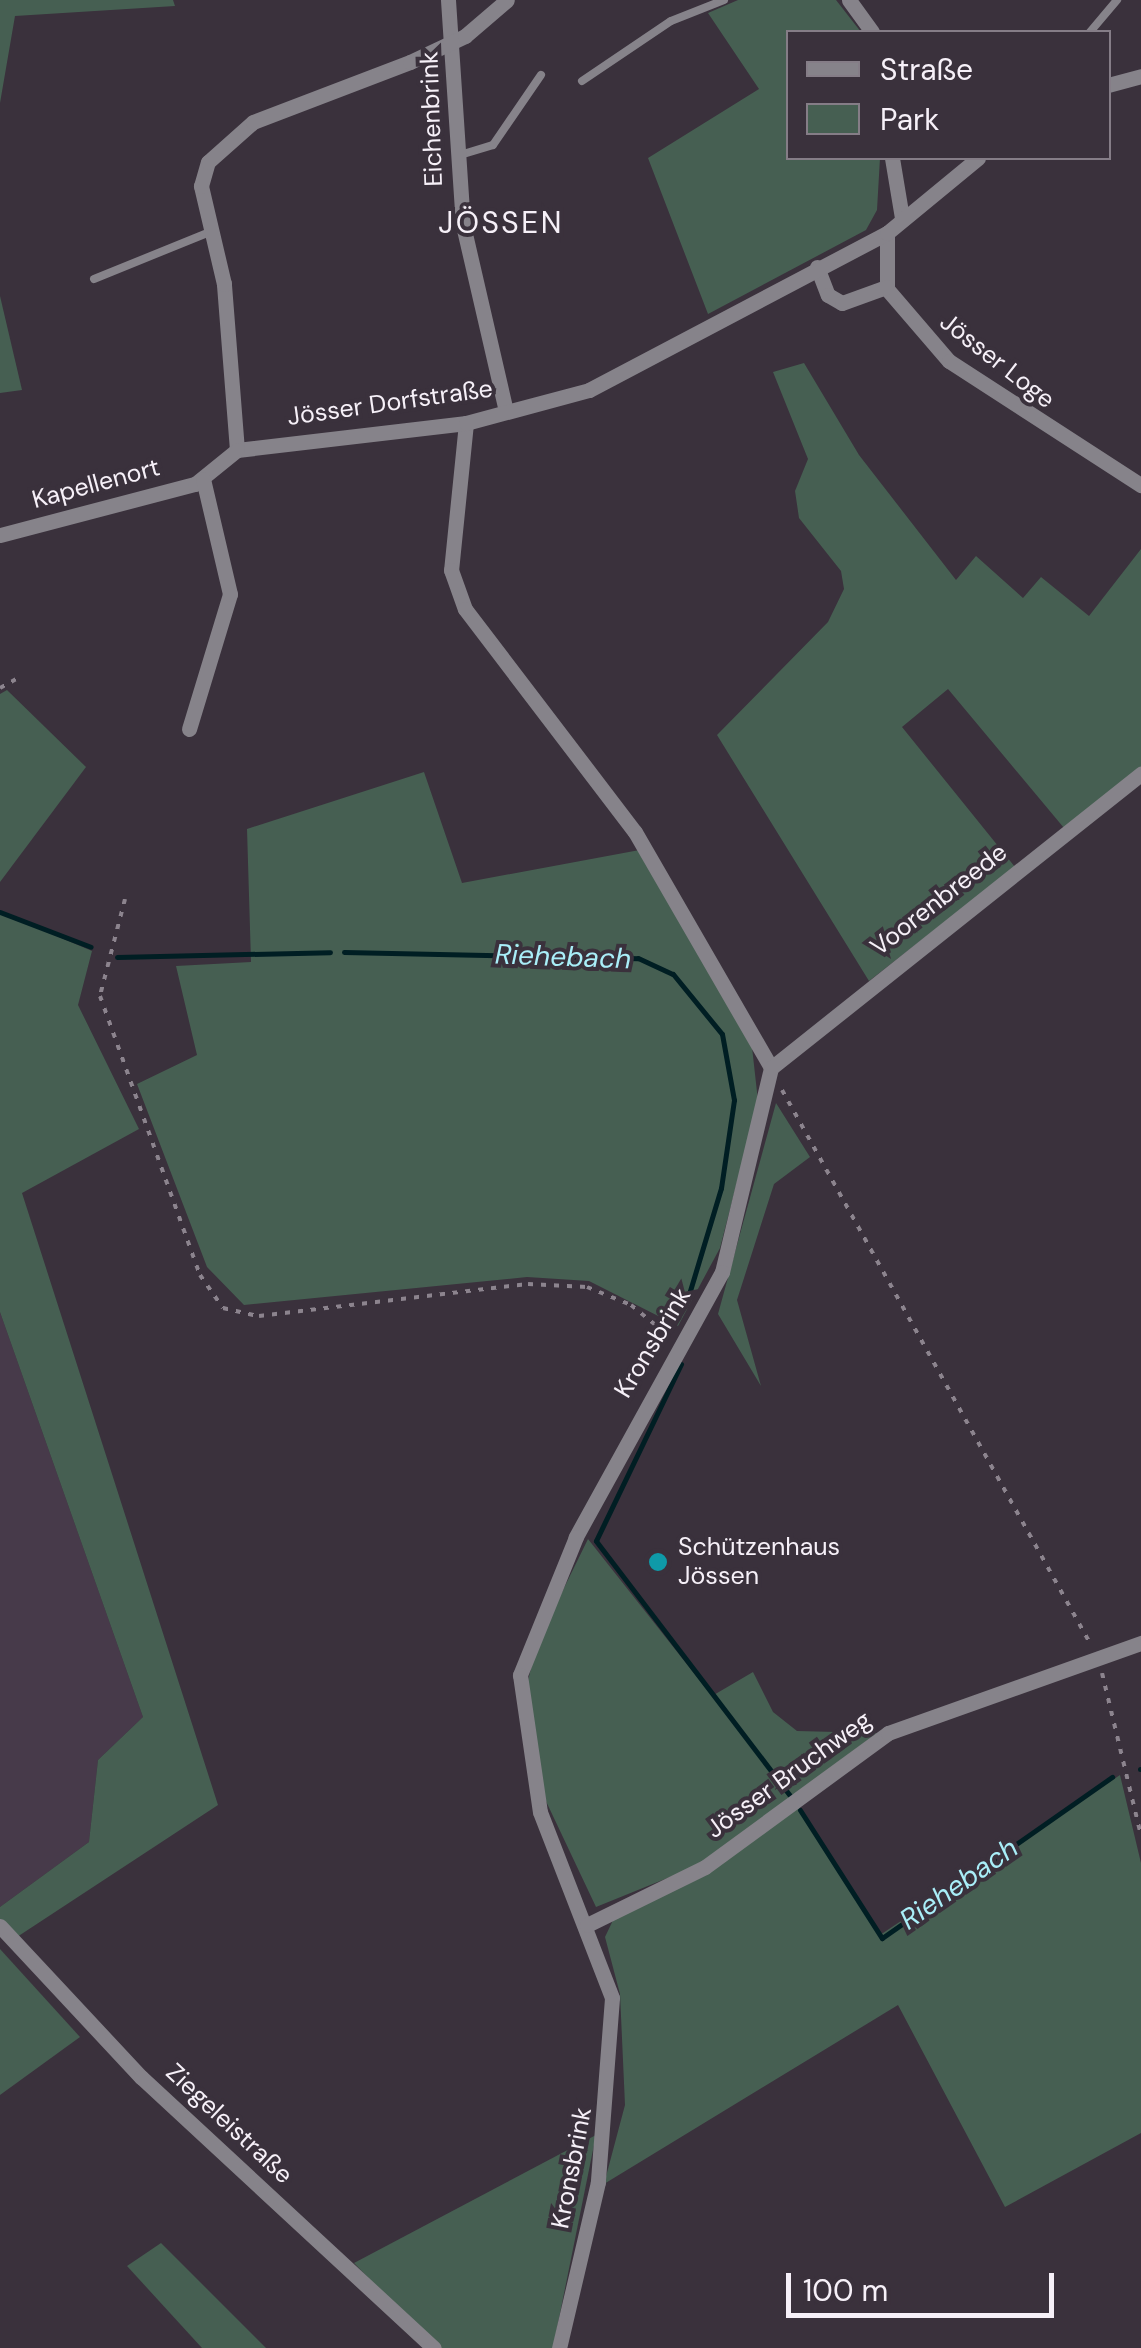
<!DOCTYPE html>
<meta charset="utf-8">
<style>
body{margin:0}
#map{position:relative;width:1141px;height:2348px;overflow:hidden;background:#3a313c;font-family:"DM Sans",sans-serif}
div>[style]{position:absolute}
.built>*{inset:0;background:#473a4a}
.green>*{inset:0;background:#465f52}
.stream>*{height:5px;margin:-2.5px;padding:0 2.5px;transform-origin:2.5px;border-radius:2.5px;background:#001e23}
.path>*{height:4px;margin-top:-2px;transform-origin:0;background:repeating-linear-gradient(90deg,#8c848e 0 5px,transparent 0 13px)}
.lane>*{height:8px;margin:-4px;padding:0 4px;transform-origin:4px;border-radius:4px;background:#86838a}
.street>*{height:15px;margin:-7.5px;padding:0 7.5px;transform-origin:7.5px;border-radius:7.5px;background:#86838a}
.dots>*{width:28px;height:28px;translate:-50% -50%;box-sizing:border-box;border:5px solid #3a313c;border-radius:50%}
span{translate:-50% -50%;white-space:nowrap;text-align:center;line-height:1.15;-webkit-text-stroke:8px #3a313c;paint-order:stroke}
.street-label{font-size:25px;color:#f6f0f8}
.poi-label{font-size:25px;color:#f6f0f8}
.left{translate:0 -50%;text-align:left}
.water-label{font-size:28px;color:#a9eef8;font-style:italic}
.quarter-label{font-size:30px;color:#f6f0f8;letter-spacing:2.5px}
.legend{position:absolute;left:786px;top:30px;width:325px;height:130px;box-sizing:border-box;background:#3a313c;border:2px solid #857d87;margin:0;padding:12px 18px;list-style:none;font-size:30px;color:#f6f0f8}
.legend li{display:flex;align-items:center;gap:20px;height:50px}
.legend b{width:50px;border:2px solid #857d87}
.scale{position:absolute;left:786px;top:2273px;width:268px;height:45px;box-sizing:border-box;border:5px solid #f6f0f8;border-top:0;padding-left:12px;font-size:30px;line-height:35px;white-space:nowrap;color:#f6f0f8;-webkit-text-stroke:8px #3a313c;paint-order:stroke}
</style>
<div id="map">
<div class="built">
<div style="clip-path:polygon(0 1312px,143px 1717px,98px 1760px,89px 1842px,0 1907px)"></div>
</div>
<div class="green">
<div style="clip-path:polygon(0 0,173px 0,175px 6px,15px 16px,0 103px)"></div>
<div style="clip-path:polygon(738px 0,836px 0,861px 32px,788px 32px,788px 158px,880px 158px,877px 210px,866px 230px,708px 314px,648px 158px,759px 89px,708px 13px)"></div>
<div style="clip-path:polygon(0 296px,22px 390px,0 393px)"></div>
<div style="clip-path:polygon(804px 363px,859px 455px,956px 580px,976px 556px,1023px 598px,1041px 577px,1089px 616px,1141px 549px,1141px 767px,1064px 828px,948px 689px,902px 727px,1015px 867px,869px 981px,717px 735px,828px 622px,844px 589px,841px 571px,799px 518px,795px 491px,808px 459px,773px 372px)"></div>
<div style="clip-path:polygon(7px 690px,86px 767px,0 882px,0 694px)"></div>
<div style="clip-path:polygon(424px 772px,462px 883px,645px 849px,752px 1047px,758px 1101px,720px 1248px,678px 1326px,589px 1281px,527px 1277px,244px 1305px,207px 1267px,137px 1084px,197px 1055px,176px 966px,251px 962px,247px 829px)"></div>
<div style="clip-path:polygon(0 912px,92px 951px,78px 1005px,139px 1129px,22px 1193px,218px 1805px,17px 1937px,0 1924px,0 1907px,89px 1842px,98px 1760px,143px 1717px,0 1312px)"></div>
<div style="clip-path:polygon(776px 1103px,810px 1157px,774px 1184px,737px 1300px,761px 1386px,718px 1314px)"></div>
<div style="clip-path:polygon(588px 1539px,712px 1696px,753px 1672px,773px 1712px,797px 1731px,877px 1733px,702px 1864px,596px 1907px,544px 1797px,525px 1692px,538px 1641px)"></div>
<div style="clip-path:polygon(1120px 1775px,1141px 1863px,1141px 2133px,1005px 2207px,898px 2005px,604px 2184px,625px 2105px,620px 1994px,605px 1937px,615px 1916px,797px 1805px,880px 1935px)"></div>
<div style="clip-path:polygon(0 1949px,80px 2037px,0 2095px)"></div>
<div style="clip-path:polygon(596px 2135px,553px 2348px,436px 2348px,354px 2263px)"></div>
<div style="clip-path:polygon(161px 2243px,266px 2348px,202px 2348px,127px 2266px)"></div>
</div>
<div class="stream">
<div style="left:0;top:912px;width:97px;rotate:21deg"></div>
<div style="left:344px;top:952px;width:294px;rotate:1.2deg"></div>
<div style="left:638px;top:958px;width:38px;rotate:25deg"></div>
<div style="left:673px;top:974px;width:77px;rotate:50.8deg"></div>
<div style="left:722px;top:1034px;width:67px;rotate:79.7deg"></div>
<div style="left:734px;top:1100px;width:89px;rotate:98.4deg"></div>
<div style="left:721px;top:1188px;width:111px;rotate:106.8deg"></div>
<div style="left:117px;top:957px;width:213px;rotate:-1.3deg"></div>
<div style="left:681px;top:1364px;width:196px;rotate:115.7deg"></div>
<div style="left:596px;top:1541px;width:320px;rotate:52.7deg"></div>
<div style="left:1140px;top:1769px;width:1px"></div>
<div style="left:800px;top:1810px;width:152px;rotate:57.4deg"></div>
<div style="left:882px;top:1938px;width:281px;rotate:-35deg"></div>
</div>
<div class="path">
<div style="left:0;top:688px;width:18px;rotate:-29deg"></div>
<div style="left:125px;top:899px;width:100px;rotate:104.5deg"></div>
<div style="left:100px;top:996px;width:296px;rotate:70.3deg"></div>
<div style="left:200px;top:1275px;width:40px;rotate:55.1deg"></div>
<div style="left:223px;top:1308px;width:37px;rotate:13deg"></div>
<div style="left:259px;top:1316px;width:271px;rotate:-6.8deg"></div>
<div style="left:528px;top:1284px;width:59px;rotate:2.9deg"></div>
<div style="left:587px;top:1287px;width:48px;rotate:22.2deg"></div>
<div style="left:631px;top:1305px;width:49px;rotate:39.2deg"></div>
<div style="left:782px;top:1090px;width:635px;rotate:60.89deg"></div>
<div style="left:1102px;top:1673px;width:168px;rotate:76.5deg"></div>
</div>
<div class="lane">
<div style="left:1090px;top:32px;width:42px;rotate:-49.8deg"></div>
<div style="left:582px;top:81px;width:107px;rotate:-34deg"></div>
<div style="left:671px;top:21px;width:57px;rotate:-21.6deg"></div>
<div style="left:460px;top:155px;width:34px;rotate:-17deg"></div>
<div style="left:493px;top:145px;width:85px;rotate:-55.6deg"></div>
<div style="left:94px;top:279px;width:125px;rotate:-22.1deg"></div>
</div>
<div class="street">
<div style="left:448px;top:0;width:225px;rotate:86.2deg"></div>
<div style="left:463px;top:225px;width:191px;rotate:77deg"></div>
<div style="left:849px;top:0;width:39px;rotate:54deg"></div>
<div style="left:1108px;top:85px;width:34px;rotate:-15deg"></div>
<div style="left:892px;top:158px;width:61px;rotate:80.5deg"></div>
<div style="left:887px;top:233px;width:56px;rotate:90deg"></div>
<div style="left:887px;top:289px;width:95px;rotate:49.3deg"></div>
<div style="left:949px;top:361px;width:229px;rotate:32.9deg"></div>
<div style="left:817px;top:267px;width:30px;rotate:69deg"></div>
<div style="left:828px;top:295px;width:16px;rotate:30deg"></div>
<div style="left:842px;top:303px;width:47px;rotate:-20deg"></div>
<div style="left:466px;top:423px;width:148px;rotate:95.8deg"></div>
<div style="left:451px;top:570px;width:41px;rotate:70.3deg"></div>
<div style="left:465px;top:609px;width:280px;rotate:52.7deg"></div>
<div style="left:635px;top:832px;width:272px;rotate:60deg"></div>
<div style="left:771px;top:1068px;width:210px;rotate:103.5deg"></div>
<div style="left:722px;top:1272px;width:303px;rotate:118.9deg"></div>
<div style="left:576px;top:1537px;width:149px;rotate:112.1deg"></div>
<div style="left:520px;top:1675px;width:138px;rotate:81.7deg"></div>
<div style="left:540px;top:1812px;width:199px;rotate:68.8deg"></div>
<div style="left:612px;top:1998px;width:185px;rotate:94.4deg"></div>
<div style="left:598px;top:2182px;width:171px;rotate:103.2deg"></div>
<div style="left:237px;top:450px;width:231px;rotate:-6.7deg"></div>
<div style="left:466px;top:423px;width:127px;rotate:-15deg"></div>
<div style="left:589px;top:390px;width:337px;rotate:-27.8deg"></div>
<div style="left:887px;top:233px;width:118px;rotate:-39.5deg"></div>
<div style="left:237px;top:450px;width:167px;rotate:-94.5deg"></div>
<div style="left:224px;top:284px;width:101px;rotate:-103.2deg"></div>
<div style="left:201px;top:186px;width:25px;rotate:-74deg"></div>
<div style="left:208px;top:162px;width:60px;rotate:-41.6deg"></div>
<div style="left:253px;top:122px;width:168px;rotate:-20.9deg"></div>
<div style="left:410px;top:62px;width:61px;rotate:-25.3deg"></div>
<div style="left:465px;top:36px;width:55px;rotate:-40.6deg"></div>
<div style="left:0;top:535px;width:202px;rotate:-14.7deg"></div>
<div style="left:195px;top:484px;width:54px;rotate:-39deg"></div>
<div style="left:189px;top:729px;width:141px;rotate:-73.1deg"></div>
<div style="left:230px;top:594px;width:118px;rotate:-103.2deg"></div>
<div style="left:771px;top:1068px;width:473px;rotate:-38.5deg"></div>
<div style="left:587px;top:1925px;width:131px;rotate:-26.2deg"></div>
<div style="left:705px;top:1867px;width:227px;rotate:-36.2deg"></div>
<div style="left:888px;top:1733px;width:269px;rotate:-19.6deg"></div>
<div style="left:0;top:1926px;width:207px;rotate:47deg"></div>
<div style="left:141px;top:2077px;width:399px;rotate:42.8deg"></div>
</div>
<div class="dots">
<div style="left:658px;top:1562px;background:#0f9aa8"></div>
</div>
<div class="street-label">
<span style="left:432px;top:119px;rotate:-92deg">Eichenbrink</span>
<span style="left:997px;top:361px;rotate:38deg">Jösser Loge</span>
<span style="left:390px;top:403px;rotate:-8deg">Jösser Dorfstraße</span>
<span style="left:96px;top:484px;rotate:-15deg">Kapellenort</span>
<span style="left:939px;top:900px;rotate:-38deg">Voorenbreede</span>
<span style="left:653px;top:1343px;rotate:-59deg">Kronsbrink</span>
<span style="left:789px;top:1775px;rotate:-36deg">Jösser Bruchweg</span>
<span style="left:229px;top:2124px;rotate:43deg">Ziegeleistraße</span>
<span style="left:572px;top:2168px;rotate:-79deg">Kronsbrink</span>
</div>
<div class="poi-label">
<span class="left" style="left:678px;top:1562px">Schützenhaus<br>Jössen</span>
</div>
<div class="water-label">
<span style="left:563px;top:957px;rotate:2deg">Riehebach</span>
<span style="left:959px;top:1884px;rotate:-35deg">Riehebach</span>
</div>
<div class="quarter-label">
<span style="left:501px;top:223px">JÖSSEN</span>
</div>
<ul class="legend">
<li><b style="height:12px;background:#86838a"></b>Straße</li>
<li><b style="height:28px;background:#465f52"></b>Park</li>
</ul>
<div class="scale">100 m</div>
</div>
